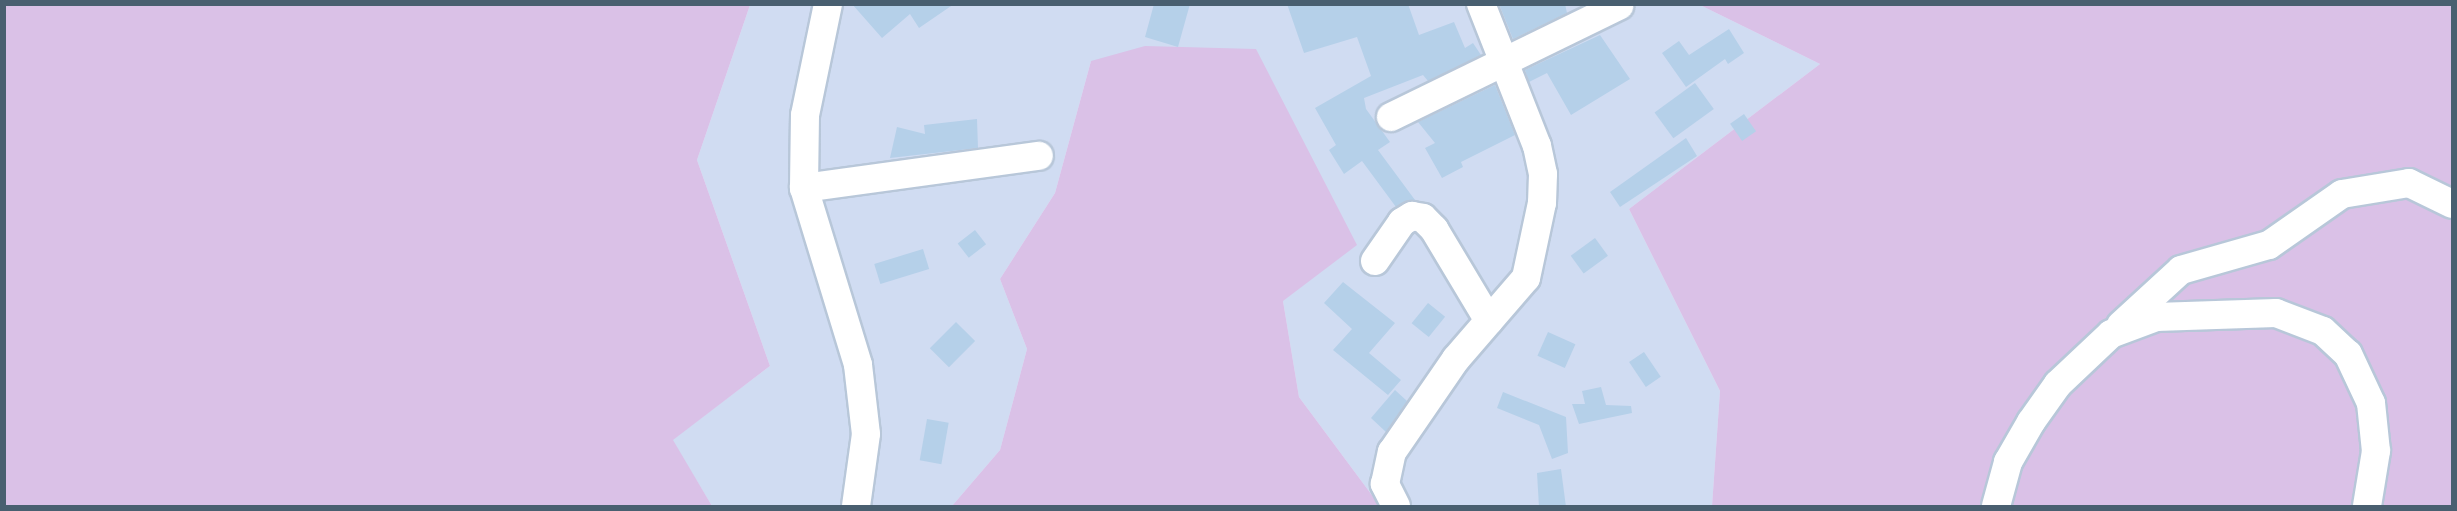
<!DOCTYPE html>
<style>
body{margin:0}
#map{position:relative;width:2457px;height:511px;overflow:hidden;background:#e1e9fa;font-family:Quicksand,sans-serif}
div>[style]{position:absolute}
.residential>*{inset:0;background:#d0dcf2}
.green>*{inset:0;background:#dac1e7}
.building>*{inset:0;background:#b5d0e9;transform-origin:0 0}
.roads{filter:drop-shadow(2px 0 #b8c7d9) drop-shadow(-2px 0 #b8c7d9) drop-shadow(0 2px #b8c7d9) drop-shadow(0 -2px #b8c7d9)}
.minor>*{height:28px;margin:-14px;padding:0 14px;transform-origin:14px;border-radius:14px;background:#fff}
span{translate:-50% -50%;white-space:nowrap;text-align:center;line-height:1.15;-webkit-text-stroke:5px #e6eefe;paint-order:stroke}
.frame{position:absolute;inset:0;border:6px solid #495f70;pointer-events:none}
</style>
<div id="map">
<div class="residential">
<div style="clip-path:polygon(750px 5px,1700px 5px,1820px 64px,1629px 209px,1720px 391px,1712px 506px,1380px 506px,1299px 397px,1283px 301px,1091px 61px,1055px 193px,1000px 279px,1027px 349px,1000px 450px,952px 506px,712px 506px,672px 440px,770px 366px,697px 160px)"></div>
</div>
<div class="green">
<div style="clip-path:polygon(4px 5px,750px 5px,697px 160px,770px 366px,673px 440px,712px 506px,5px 506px)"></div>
<div style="clip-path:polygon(1700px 5px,2452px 5px,2452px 506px,1712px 506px,1720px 391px,1629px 209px,1820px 64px)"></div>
<div style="clip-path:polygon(1145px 46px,1256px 49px,1357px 245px,1283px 301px,1299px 397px,1380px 506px,952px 506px,1000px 450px,1027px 349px,1000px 279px,1055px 193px,1091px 61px)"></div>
</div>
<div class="building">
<div style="clip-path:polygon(852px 4px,954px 4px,919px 28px,910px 14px,882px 38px)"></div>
<div style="clip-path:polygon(1154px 4px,1190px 4px,1178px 47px,1145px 37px)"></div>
<div style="clip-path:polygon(1287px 4px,1408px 4px,1419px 35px,1454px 22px,1465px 48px,1473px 43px,1481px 55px,1428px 81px,1423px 75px,1364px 98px,1366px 109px,1390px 142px,1378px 150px,1415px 200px,1396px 207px,1362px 161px,1344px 174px,1329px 150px,1336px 145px,1315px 108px,1371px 76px,1357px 37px,1304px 53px)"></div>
<div style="clip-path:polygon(1499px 4px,1565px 4px,1567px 13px,1513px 39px)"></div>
<div style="clip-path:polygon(1729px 29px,1744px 53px,1728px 64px,1725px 59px,1686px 87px,1662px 53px,1679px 41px,1689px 55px)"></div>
<div style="clip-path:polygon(1600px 35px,1630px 79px,1571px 115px,1547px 73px,1529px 82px,1525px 70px)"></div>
<div style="left:1695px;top:83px;width:32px;height:50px;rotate:54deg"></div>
<div style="clip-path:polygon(1495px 85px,1515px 135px,1461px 162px,1463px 167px,1442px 178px,1425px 148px,1435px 143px,1418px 122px)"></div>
<div style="left:1744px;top:114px;width:21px;height:17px;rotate:55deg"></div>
<div style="clip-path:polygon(977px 119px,978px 148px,890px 158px,897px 127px,925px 134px,924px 125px)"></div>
<div style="clip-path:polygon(1686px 138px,1697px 156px,1620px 207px,1610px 192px)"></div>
<div style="left:975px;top:230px;width:18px;height:22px;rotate:52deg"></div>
<div style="left:1595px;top:238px;width:22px;height:30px;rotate:54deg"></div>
<div style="left:923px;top:249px;width:21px;height:51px;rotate:73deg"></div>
<div style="clip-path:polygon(1343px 282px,1395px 323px,1369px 353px,1401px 380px,1388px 395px,1333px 350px,1352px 329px,1324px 303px)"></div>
<div style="left:1428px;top:303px;width:22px;height:26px;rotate:39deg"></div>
<div style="left:956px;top:322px;width:27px;height:37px;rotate:45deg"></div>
<div style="left:1548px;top:332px;width:30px;height:26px;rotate:24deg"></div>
<div style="left:1644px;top:352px;width:30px;height:18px;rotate:56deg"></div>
<div style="clip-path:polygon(1601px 387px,1606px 405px,1631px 406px,1632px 413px,1579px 424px,1572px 404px,1585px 404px,1582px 391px)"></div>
<div style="clip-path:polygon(1395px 390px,1407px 401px,1386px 432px,1371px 418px)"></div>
<div style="clip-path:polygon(1503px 392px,1566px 417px,1568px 453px,1552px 459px,1539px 425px,1497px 408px)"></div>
<div style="left:927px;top:419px;width:22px;height:42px;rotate:10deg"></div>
<div style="clip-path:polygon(1561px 469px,1566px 507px,1539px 507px,1537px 473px)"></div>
</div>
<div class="roads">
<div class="minor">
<div style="left:828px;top:4px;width:113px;rotate:101.7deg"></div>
<div style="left:805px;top:115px;width:73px;rotate:90.8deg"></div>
<div style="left:804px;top:188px;width:185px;rotate:73deg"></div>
<div style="left:858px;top:365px;width:69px;rotate:83.4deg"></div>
<div style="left:866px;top:434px;width:73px;rotate:97.9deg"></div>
<div style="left:1391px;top:117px;width:254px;rotate:-26deg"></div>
<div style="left:804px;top:188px;width:237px;rotate:-7.8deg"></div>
<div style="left:1375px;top:261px;width:47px;rotate:-55.3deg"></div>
<div style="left:1402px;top:222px;width:12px;rotate:-31deg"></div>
<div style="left:1412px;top:216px;width:11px;rotate:10deg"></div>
<div style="left:1423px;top:218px;width:16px;rotate:45deg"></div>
<div style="left:1434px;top:229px;width:107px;rotate:59.1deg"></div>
<div style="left:2121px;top:325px;width:81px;rotate:-42.5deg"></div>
<div style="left:2181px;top:270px;width:91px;rotate:-15.9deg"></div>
<div style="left:2269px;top:245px;width:89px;rotate:-34.9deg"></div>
<div style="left:2342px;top:194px;width:68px;rotate:-9.3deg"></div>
<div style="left:2409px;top:183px;width:48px;rotate:26deg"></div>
<div style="left:1396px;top:506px;width:25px;rotate:-117deg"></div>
<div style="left:1385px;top:484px;width:33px;rotate:-78deg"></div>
<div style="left:1392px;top:452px;width:113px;rotate:-55.5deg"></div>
<div style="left:1456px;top:359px;width:107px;rotate:-49.2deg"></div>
<div style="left:1526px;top:278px;width:77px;rotate:-78deg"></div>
<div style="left:1542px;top:203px;width:29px;rotate:-88deg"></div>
<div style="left:1543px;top:174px;width:29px;rotate:-102deg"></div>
<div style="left:1537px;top:146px;width:153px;rotate:-111.5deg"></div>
<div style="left:1996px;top:506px;width:46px;rotate:-74.7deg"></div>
<div style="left:2008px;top:462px;width:46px;rotate:-60.1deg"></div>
<div style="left:2031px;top:422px;width:47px;rotate:-54.6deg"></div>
<div style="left:2058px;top:384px;width:73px;rotate:-43.3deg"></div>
<div style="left:2111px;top:334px;width:48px;rotate:-20.7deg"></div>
<div style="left:2156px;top:317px;width:120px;rotate:-1.9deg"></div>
<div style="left:2276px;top:313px;width:50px;rotate:21deg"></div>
<div style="left:2323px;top:331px;width:34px;rotate:43deg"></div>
<div style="left:2348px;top:354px;width:54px;rotate:64.9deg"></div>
<div style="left:2371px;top:403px;width:48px;rotate:84.1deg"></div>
<div style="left:2376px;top:451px;width:56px;rotate:99.3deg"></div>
</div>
</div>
<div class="frame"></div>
</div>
